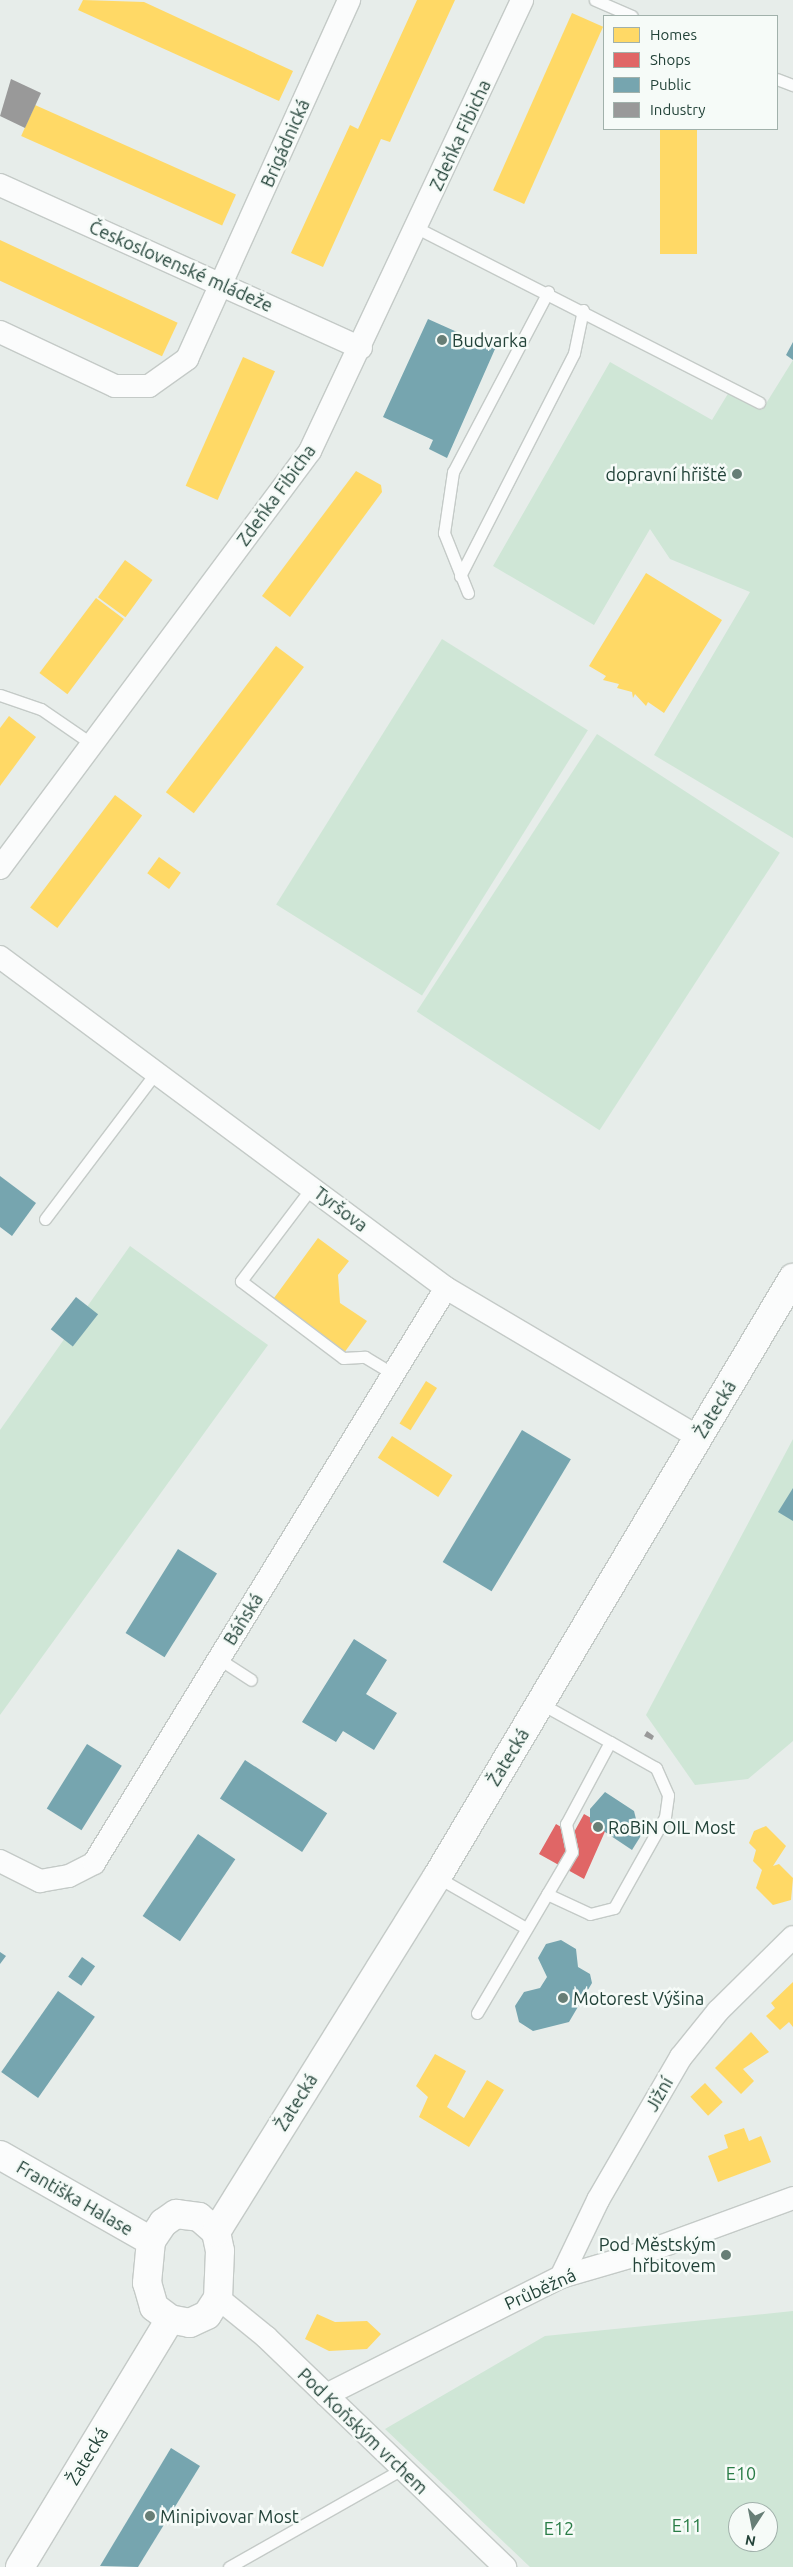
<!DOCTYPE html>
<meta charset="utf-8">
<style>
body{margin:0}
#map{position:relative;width:793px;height:2567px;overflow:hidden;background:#e7edea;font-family:Ubuntu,sans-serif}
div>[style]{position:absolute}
.green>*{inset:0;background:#cfe6d6;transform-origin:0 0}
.homes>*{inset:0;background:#ffd966;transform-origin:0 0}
.shops>*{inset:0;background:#e06666}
.public>*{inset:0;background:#76a5af;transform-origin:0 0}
.industry>*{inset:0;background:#999}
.roads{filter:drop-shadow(1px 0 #c4cac7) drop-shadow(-1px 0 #c4cac7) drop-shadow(0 1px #c4cac7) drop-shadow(0 -1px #c4cac7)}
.service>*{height:11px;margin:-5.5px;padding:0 5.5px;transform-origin:5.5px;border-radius:5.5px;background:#fbfcfc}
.minor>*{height:22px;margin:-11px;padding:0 11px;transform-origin:11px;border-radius:11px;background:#fbfcfc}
.tertiary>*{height:28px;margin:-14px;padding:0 14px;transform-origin:14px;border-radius:14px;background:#fbfcfc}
.dots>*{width:14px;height:14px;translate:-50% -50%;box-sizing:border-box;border:2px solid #f6fbf8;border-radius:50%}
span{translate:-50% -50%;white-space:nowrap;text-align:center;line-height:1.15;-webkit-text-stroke:5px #f6fbf8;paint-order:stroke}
.street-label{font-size:18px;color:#224238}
.poi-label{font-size:18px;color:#224238}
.left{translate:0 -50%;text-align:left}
.right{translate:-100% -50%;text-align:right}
.park-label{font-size:18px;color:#297c46}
.legend{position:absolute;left:603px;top:15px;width:175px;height:115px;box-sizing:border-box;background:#f6fbf8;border:1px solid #a1b1ab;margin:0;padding:6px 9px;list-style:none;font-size:15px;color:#224238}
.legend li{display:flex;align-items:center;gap:10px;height:25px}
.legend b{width:25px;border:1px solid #a1b1ab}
.north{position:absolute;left:728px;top:2502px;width:50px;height:50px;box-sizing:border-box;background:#f6fbf8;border:1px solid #a1b1ab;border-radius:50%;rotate:191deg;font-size:14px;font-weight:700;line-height:20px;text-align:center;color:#224238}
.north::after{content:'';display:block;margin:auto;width:18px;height:22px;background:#677e76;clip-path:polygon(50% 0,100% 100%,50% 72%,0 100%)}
</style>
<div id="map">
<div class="green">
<div style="clip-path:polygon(793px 360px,793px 838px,654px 755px,750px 592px,670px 559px,650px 529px,594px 625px,493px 566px,610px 362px,712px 420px,729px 392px,762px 410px)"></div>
<div style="left:442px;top:639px;width:172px;height:313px;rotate:32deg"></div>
<div style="left:597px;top:734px;width:218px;height:331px;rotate:33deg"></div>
<div style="clip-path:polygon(130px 1246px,268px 1345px,0 1715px,0 1430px)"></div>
<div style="clip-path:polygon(793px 1439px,793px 1741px,748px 1779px,695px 1785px,646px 1715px)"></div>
<div style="clip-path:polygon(evenodd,793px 2311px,793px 2567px,530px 2567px,385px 2429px,545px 2336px,793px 2311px,738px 2512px,768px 2512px,768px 2542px,738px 2542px,738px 2512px)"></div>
</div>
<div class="homes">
<div style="clip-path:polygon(83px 0,144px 2px,293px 71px,279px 101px,78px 10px)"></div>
<div style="clip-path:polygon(417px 0,455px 0,390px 142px,381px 139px,323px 267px,291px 253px,350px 125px,358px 129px)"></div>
<div style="left:572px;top:13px;width:34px;height:194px;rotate:24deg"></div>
<div style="left:35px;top:105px;width:220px;height:34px;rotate:24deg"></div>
<div style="left:660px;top:129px;width:37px;height:125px"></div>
<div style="left:0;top:240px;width:196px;height:37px;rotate:25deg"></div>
<div style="left:243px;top:357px;width:35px;height:141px;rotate:24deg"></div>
<div style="clip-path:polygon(356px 471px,381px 485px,382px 492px,290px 617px,262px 596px)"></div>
<div style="left:125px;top:560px;width:34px;height:46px;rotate:36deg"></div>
<div style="clip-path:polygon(646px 573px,722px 620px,664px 713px,648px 702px,646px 706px,635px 694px,633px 698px,632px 692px,617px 688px,619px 684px,603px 680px,606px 676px,589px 666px)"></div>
<div style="left:96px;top:598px;width:35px;height:94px;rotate:37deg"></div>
<div style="left:276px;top:646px;width:35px;height:183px;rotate:37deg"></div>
<div style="clip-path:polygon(9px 716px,36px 737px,0 786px,0 728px)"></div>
<div style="left:115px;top:795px;width:34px;height:141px;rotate:37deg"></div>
<div style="left:159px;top:857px;width:27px;height:20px;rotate:36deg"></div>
<div style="clip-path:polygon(318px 1238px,349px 1261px,338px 1275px,340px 1303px,367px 1321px,344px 1353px,274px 1298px)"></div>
<div style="left:426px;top:1381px;width:13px;height:50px;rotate:32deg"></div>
<div style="left:392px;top:1436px;width:72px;height:26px;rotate:33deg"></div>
<div style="clip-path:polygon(766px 1826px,786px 1846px,773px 1866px,779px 1864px,793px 1878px,791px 1900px,773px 1905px,756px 1888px,762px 1870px,753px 1861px,756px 1850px,749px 1843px,754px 1831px)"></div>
<div style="clip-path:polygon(793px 1982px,793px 2027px,789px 2022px,780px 2030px,766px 2016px,775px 2008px,771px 2003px)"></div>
<div style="clip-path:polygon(751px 2032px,769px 2052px,743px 2069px,754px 2081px,741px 2094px,715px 2068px)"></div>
<div style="clip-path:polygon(435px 2054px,466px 2071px,447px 2107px,464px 2118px,487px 2080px,504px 2090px,469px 2147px,419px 2117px,428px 2097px,416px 2086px)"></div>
<div style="left:705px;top:2083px;width:26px;height:20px;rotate:47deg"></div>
<div style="clip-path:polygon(744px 2128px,749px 2141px,761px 2136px,771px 2162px,718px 2182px,708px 2156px,728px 2148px,724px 2135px)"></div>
<div style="clip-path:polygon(317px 2314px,335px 2322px,367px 2321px,381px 2334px,367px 2349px,329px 2351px,305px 2339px)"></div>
</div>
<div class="shops">
<div style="clip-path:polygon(584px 1814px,607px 1827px,584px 1879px,539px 1854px,556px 1824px,573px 1834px)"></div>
</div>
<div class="public">
<div style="clip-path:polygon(428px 319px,495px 349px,447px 458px,429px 449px,433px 440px,383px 417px)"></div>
<div style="clip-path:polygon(793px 342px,793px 360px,786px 355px)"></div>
<div style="clip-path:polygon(0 1176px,36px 1203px,12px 1236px,0 1227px)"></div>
<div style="left:76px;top:1297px;width:28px;height:41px;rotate:38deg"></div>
<div style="left:522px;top:1430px;width:57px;height:154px;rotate:31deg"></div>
<div style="clip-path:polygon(793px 1488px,793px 1521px,778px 1512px)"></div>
<div style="left:178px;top:1549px;width:46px;height:99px;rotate:32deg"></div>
<div style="clip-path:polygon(354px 1639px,387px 1660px,366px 1694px,397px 1713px,374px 1750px,343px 1731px,336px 1742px,302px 1722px)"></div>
<div style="left:87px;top:1744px;width:41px;height:76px;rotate:32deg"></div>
<div style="left:245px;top:1760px;width:98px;height:46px;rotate:33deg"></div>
<div style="clip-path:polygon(605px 1792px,634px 1811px,636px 1819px,647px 1826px,632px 1850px,590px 1822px,590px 1809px)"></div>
<div style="left:198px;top:1834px;width:45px;height:99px;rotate:34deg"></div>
<div style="clip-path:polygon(561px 1940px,576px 1949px,578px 1967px,590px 1974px,592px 1983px,569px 2022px,533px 2031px,519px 2022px,515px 2006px,524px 1992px,540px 1988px,547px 1977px,538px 1958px,546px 1944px)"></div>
<div style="clip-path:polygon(0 1952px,6px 1956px,0 1964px)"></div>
<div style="left:82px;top:1957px;width:16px;height:24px;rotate:35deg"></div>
<div style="left:58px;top:1991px;width:45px;height:99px;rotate:35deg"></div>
<div style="clip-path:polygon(171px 2448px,200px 2466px,138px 2567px,100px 2566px)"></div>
</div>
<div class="industry">
<div style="clip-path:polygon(11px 79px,41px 93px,25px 128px,0 116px)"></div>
<div style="clip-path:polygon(647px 1731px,654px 1736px,652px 1740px,644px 1736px)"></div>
</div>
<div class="roads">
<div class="service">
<div style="left:595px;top:0;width:40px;rotate:23.4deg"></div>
<div style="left:777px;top:79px;width:17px;rotate:21deg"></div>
<div style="left:417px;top:228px;width:384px;rotate:27deg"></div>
<div style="left:460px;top:576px;width:250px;rotate:-62.9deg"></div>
<div style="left:574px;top:353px;width:44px;rotate:-78.2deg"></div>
<div style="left:468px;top:593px;width:65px;rotate:-111.8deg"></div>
<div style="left:444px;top:533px;width:62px;rotate:-81.6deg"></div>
<div style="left:453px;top:472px;width:204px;rotate:-62.2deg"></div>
<div style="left:0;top:695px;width:43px;rotate:18.9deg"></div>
<div style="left:41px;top:709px;width:62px;rotate:34.5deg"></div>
<div style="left:312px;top:1187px;width:118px;rotate:127.1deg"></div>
<div style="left:241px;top:1281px;width:128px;rotate:37deg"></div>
<div style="left:343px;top:1358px;width:22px;rotate:-3deg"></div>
<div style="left:365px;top:1357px;width:33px;rotate:31deg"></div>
<div style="left:45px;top:1219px;width:186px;rotate:-52.9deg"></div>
<div style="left:219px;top:1659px;width:38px;rotate:33deg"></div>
<div style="left:437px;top:1877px;width:103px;rotate:29.8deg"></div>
<div style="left:547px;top:1894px;width:47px;rotate:24.9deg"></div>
<div style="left:590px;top:1914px;width:25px;rotate:-14deg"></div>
<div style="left:614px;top:1908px;width:104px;rotate:-60.7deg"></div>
<div style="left:665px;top:1817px;width:22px;rotate:-82deg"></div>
<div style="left:668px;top:1795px;width:30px;rotate:-114deg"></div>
<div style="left:656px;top:1768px;width:53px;rotate:-150.5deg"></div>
<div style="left:477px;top:2013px;width:187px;rotate:-59.5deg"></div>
<div style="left:572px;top:1852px;width:29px;rotate:-102deg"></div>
<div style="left:566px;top:1824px;width:93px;rotate:-61.8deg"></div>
<div style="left:610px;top:1742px;width:80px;rotate:-150.9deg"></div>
<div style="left:229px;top:2567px;width:199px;rotate:-29.5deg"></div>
</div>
<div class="minor">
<div style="left:0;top:185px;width:396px;rotate:24.3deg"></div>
<div style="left:0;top:332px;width:127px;rotate:25.2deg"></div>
<div style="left:115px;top:386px;width:34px"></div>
<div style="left:149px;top:386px;width:47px;rotate:-35.4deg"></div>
<div style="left:187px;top:359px;width:394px;rotate:-65.7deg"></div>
<div style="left:0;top:868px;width:520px;rotate:-53.37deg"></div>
<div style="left:310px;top:451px;width:498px;rotate:-64.8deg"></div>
<div style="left:0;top:957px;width:555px;rotate:36.58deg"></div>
<div style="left:446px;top:1288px;width:293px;rotate:30.6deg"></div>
<div style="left:0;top:1861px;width:45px;rotate:26.6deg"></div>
<div style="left:40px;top:1881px;width:29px;rotate:-10deg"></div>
<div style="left:69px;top:1876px;width:28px;rotate:-27deg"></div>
<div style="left:94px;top:1863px;width:674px;rotate:-58.53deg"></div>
<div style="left:561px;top:2277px;width:85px;rotate:-64.3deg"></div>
<div style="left:598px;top:2200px;width:165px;rotate:-59.9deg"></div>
<div style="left:681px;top:2057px;width:59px;rotate:-51.2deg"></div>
<div style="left:718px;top:2011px;width:105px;rotate:-44.6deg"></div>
<div style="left:218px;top:2298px;width:62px;rotate:39.1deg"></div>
<div style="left:266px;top:2337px;width:332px;rotate:43.9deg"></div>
<div style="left:326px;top:2395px;width:263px;rotate:-26.7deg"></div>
<div style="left:561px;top:2277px;width:85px;rotate:-16.3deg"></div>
<div style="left:643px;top:2253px;width:160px;rotate:-20.1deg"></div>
</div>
<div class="tertiary">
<div style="left:0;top:2155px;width:174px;rotate:29.7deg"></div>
<div style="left:176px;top:2214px;width:23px;rotate:7deg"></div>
<div style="left:199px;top:2217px;width:23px;rotate:41deg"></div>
<div style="left:216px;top:2232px;width:19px;rotate:78deg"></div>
<div style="left:220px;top:2251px;width:47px;rotate:92.4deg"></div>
<div style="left:218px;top:2298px;width:20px;rotate:123deg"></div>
<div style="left:207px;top:2315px;width:19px;rotate:155deg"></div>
<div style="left:190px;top:2323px;width:20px;rotate:-169deg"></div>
<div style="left:170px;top:2319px;width:20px;rotate:-143deg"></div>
<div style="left:154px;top:2307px;width:25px;rotate:-106deg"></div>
<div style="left:147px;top:2283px;width:42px;rotate:-84.6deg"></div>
<div style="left:151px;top:2241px;width:22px;rotate:-56deg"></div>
<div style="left:163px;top:2223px;width:16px;rotate:-35deg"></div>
<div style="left:216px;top:2232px;width:418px;rotate:-58.1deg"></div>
<div style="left:437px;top:1877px;width:697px;rotate:-59.28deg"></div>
<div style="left:20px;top:2567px;width:290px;rotate:-58.8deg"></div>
</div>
</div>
<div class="dots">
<div style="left:442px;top:340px;background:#677e76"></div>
<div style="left:737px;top:474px;background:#677e76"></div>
<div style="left:598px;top:1827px;background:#677e76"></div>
<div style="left:563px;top:1998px;background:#677e76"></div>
<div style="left:726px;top:2255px;background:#677e76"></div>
<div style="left:150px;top:2516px;background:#677e76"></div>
</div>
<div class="street-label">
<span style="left:460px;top:135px;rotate:-65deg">Zdeňka Fibicha</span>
<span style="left:285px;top:143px;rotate:-66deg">Brigádnická</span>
<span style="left:181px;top:266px;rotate:24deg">Československé mládeže</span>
<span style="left:276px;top:495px;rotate:-54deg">Zdeňka Fibicha</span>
<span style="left:341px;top:1209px;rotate:37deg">Tyršova</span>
<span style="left:715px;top:1409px;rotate:-59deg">Žatecká</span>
<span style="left:243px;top:1619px;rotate:-58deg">Báňská</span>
<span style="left:508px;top:1757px;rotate:-59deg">Žatecká</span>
<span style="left:659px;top:2094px;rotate:-60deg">Jižní</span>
<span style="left:296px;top:2102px;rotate:-58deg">Žatecká</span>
<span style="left:75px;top:2198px;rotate:30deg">Františka Halase</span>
<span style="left:540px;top:2289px;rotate:-24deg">Průběžná</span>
<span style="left:363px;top:2431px;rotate:44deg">Pod Koňským vrchem</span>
<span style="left:87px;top:2456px;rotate:-59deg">Žatecká</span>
</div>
<div class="poi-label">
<span class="left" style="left:452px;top:340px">Budvarka</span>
<span class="right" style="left:727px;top:474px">dopravní hřiště</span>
<span class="left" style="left:608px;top:1827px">RoBiN OIL Most</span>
<span class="left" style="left:573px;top:1998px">Motorest Výšina</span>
<span class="right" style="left:716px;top:2255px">Pod Městským<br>hřbitovem</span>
<span class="left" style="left:160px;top:2516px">Minipivovar Most</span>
</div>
<div class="park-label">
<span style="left:741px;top:2473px">E10</span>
<span style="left:687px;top:2525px">E11</span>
<span style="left:559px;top:2528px">E12</span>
</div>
<ul class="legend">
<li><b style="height:14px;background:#ffd966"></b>Homes</li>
<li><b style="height:14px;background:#e06666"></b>Shops</li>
<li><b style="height:14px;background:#76a5af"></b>Public</li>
<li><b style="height:14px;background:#999"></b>Industry</li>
</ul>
<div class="north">N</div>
</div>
